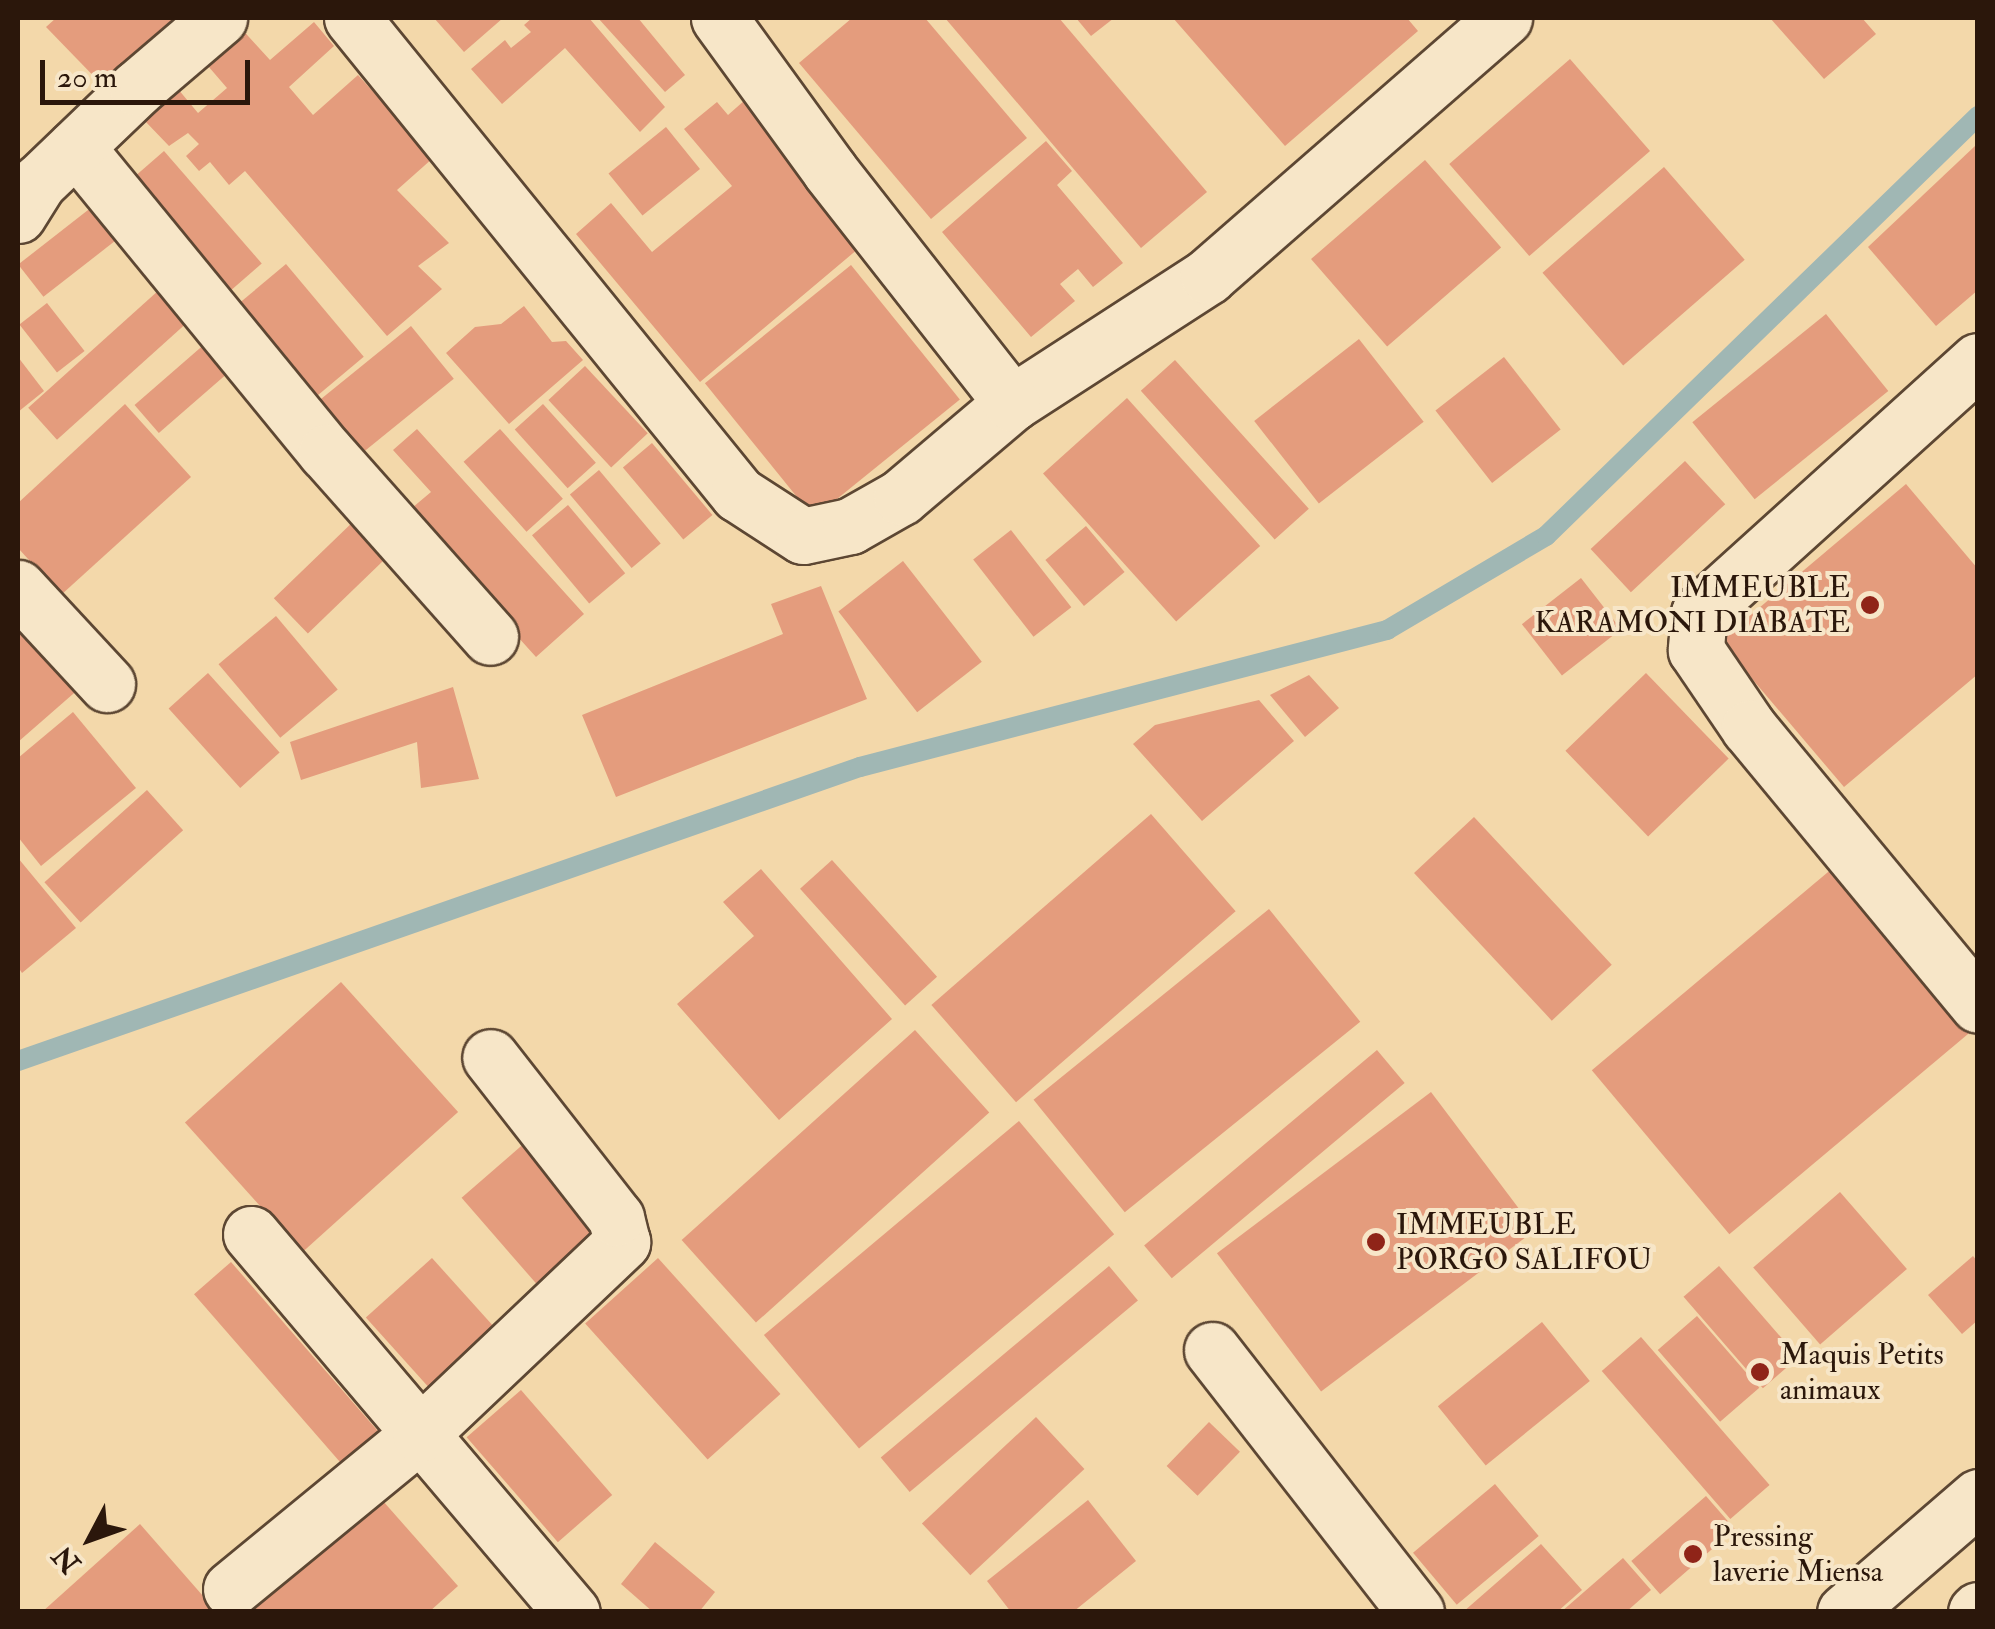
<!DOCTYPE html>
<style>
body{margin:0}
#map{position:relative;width:1995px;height:1629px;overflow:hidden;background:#f3d8aa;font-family:"IM FELL Double Pica",serif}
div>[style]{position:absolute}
.stream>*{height:20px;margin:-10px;padding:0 10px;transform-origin:10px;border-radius:10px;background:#a0b7b4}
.building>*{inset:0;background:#e49c7d;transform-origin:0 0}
.roads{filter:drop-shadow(2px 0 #5d4733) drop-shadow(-2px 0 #5d4733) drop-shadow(0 2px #5d4733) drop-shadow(0 -2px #5d4733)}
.minor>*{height:55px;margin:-27.5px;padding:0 27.5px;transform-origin:27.5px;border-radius:27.5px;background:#f7e6c8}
.dots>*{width:28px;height:28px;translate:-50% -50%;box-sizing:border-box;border:5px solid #f7e6c8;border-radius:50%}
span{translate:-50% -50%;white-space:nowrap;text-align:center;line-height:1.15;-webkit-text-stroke:8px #f7e6c8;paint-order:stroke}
.poi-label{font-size:30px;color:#2b170b}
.right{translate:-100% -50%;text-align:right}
.left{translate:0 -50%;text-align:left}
.frame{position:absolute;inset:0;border:20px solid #2b170b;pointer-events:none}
.north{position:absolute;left:40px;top:1489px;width:100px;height:100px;-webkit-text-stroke:8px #f7e6c8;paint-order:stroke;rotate:229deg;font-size:28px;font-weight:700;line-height:40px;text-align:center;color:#2b170b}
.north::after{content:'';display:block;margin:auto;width:35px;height:45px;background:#2b170b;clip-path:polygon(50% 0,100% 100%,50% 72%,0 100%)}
.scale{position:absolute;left:40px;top:60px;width:210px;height:45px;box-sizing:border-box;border:5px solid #2b170b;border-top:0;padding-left:12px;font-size:30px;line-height:35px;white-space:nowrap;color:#2b170b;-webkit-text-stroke:8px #f7e6c8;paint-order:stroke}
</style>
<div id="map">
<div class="stream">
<div style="left:18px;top:1061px;width:892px;rotate:-19.25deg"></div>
<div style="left:860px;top:767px;width:545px;rotate:-14.57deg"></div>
<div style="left:1387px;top:630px;width:185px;rotate:-30.6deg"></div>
<div style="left:1546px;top:536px;width:603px;rotate:-44.19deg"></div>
</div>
<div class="building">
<div style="clip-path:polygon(56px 18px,184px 18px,109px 92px,46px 27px)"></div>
<div style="clip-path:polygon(434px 18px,503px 18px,464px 52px)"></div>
<div style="clip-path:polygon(532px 18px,589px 18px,665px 107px,640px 132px,565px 48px,502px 104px,471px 69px,505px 40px,511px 48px,531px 32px,524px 25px)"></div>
<div style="clip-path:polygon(598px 18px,638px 18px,685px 75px,665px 92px)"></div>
<div style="clip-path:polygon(852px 18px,925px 18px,1027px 138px,931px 219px,799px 63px)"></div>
<div style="clip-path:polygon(945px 18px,1059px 18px,1207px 192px,1141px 248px)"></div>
<div style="clip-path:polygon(1076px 18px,1114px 18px,1091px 36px)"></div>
<div style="clip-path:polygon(1173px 18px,1407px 18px,1418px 31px,1285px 146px)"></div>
<div style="clip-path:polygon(1770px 18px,1862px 18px,1876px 34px,1824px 79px)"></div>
<div style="clip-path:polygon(314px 22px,334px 46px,289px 87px,313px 115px,358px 75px,433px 158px,397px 190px,449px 243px,418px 266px,442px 289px,387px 336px,245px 171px,229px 185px,210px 162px,199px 171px,186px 156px,199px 144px,188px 133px,169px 146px,144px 120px,178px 89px,198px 113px,227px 88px,202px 59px,239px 26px,270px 60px)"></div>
<div style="left:1570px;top:59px;width:122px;height:160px;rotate:49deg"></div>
<div style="clip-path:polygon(745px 100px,865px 243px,700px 382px,576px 234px,611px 203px,652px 252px,732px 186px,684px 129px,717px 102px,728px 115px)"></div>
<div style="left:666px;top:127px;width:54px;height:74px;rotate:51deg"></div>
<div style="clip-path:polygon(1046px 141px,1072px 171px,1057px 185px,1123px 263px,1093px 287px,1078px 269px,1060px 284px,1075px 301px,1031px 337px,942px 232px)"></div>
<div style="clip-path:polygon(1975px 146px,1978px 290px,1936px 326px,1868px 247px)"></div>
<div style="left:164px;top:151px;width:149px;height:43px;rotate:49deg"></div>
<div style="left:1425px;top:160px;width:116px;height:151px;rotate:49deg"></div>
<div style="left:1664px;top:167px;width:123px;height:161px;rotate:49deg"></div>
<div style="left:97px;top:203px;width:41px;height:100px;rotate:52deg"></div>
<div style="left:286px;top:264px;width:121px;height:60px;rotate:50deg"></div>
<div style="left:851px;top:265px;width:173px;height:188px;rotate:51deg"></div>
<div style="left:159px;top:290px;width:43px;height:176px;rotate:48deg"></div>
<div style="left:47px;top:303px;width:61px;height:35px;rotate:52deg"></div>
<div style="clip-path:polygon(524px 306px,552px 342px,566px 341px,583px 360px,509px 424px,446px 353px,475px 327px,501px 324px)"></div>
<div style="left:1826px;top:314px;width:99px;height:172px;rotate:51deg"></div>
<div style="left:411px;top:326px;width:68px;height:117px;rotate:51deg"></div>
<div style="left:1359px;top:339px;width:105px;height:133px;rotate:52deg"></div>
<div style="left:207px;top:342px;width:37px;height:96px;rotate:49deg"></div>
<div style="clip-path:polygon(18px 357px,44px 391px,18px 412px)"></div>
<div style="left:1504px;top:357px;width:92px;height:87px;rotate:52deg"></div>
<div style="left:1175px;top:360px;width:200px;height:46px;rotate:48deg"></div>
<div style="left:585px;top:366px;width:92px;height:50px;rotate:47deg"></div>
<div style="left:1127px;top:398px;width:199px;height:113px;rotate:48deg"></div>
<div style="clip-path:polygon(125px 404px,191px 477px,61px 595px,18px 548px,18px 503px)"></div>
<div style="left:543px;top:404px;width:79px;height:38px;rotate:48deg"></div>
<div style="clip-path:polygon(417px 429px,584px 614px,536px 657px,406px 513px,431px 492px,393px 450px)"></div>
<div style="left:500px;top:429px;width:94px;height:49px;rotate:48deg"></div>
<div style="left:652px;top:443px;width:94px;height:38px;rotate:50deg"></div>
<div style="left:1685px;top:461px;width:59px;height:129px;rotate:47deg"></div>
<div style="left:599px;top:470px;width:96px;height:38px;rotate:50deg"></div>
<div style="clip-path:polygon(1906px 484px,1978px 569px,1978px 674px,1844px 787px,1720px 641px)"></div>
<div style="left:568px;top:505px;width:89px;height:47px;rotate:50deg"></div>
<div style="left:358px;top:517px;width:49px;height:117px;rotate:46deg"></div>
<div style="left:1086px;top:526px;width:60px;height:53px;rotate:50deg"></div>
<div style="left:1011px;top:530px;width:98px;height:48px;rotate:52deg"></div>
<div style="left:903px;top:561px;width:128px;height:82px;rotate:52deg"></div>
<div style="left:1581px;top:578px;width:65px;height:75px;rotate:52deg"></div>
<div style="clip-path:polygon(821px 586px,867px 699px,616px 797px,582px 715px,783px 634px,771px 604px)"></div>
<div style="clip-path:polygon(18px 615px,81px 687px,18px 742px)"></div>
<div style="left:276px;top:616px;width:96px;height:75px;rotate:50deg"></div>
<div style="left:208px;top:673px;width:107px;height:53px;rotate:48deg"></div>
<div style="left:1646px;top:673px;width:119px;height:112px;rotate:46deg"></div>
<div style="clip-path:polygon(1309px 675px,1339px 708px,1305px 737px,1270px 695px)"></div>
<div style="clip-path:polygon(453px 687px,479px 779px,421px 788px,417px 742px,301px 780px,290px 742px)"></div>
<div style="clip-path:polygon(1259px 700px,1294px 741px,1202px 821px,1133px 744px,1155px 725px)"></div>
<div style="clip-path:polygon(73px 712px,136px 788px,41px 866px,18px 837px,18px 758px)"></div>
<div style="left:147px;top:790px;width:54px;height:138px;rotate:48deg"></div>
<div style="left:1151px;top:814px;width:129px;height:291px;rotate:49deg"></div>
<div style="left:1474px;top:817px;width:202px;height:82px;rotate:47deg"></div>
<div style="clip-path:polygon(18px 858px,76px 928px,22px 973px,18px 967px)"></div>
<div style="left:832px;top:860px;width:157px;height:43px;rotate:48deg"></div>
<div style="left:1840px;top:862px;width:214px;height:324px;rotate:50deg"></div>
<div style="clip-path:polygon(761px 869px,892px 1019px,779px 1120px,677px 1004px,754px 936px,723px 902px)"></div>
<div style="left:1269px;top:909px;width:145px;height:303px;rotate:51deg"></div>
<div style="left:341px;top:982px;width:175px;height:210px;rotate:48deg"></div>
<div style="left:915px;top:1030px;width:111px;height:314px;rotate:48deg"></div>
<div style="left:1377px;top:1050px;width:43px;height:304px;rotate:50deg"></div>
<div style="left:1431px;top:1092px;width:173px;height:268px;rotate:53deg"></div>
<div style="left:1019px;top:1121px;width:148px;height:333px;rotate:50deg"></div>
<div style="left:528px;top:1140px;width:134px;height:88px;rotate:49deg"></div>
<div style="left:1840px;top:1192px;width:102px;height:115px;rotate:49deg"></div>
<div style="clip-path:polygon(1973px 1256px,1978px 1262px,1978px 1320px,1962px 1334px,1928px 1295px)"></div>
<div style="left:432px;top:1258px;width:113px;height:89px;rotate:48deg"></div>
<div style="left:658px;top:1258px;width:183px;height:98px;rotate:48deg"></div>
<div style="left:231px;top:1262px;width:248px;height:49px;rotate:49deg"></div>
<div style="left:1109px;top:1266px;width:45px;height:298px;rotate:50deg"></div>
<div style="left:1719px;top:1266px;width:121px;height:47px;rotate:49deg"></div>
<div style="left:1697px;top:1316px;width:95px;height:52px;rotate:49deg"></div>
<div style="left:1542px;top:1322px;width:76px;height:134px;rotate:51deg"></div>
<div style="left:1641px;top:1337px;width:196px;height:52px;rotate:49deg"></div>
<div style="left:521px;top:1390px;width:139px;height:72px;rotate:49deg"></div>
<div style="left:1036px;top:1417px;width:71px;height:156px;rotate:47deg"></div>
<div style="left:1209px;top:1422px;width:43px;height:61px;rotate:44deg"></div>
<div style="left:1495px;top:1484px;width:68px;height:107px;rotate:50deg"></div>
<div style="clip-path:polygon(375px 1492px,458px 1586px,429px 1612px,241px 1612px)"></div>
<div style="left:1706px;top:1496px;width:44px;height:99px;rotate:49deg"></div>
<div style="clip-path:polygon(1088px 1500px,1136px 1561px,1073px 1612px,1011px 1612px,987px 1581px)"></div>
<div style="clip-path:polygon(140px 1524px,217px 1612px,42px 1612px)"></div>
<div style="clip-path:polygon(655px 1542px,715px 1592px,699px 1612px,653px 1612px,621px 1584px)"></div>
<div style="clip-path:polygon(1541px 1544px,1582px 1590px,1557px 1612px,1463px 1612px)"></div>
<div style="clip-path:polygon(1623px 1558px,1651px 1590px,1626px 1612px,1561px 1612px)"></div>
</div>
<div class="roads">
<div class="minor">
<div style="left:352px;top:18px;width:613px;rotate:50.96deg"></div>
<div style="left:738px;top:494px;width:77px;rotate:32.9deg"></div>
<div style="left:803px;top:536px;width:48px;rotate:-12deg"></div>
<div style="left:850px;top:526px;width:59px;rotate:-29.6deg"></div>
<div style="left:901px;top:497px;width:145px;rotate:-40.3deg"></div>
<div style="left:1012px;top:403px;width:234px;rotate:-32.9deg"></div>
<div style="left:1208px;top:276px;width:393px;rotate:-41.1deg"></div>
<div style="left:719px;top:18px;width:189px;rotate:54deg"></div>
<div style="left:830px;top:171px;width:295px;rotate:51.9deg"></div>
<div style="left:76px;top:147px;width:394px;rotate:50.7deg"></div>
<div style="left:326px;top:452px;width:247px;rotate:48.4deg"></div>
<div style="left:18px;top:215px;width:39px;rotate:-58deg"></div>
<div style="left:39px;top:182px;width:136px;rotate:-43.8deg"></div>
<div style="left:137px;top:88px;width:108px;rotate:-40.5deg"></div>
<div style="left:1978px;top:361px;width:376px;rotate:137.9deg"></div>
<div style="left:1699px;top:613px;width:37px;rotate:95deg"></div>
<div style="left:1696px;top:650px;width:94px;rotate:55.8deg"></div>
<div style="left:1749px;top:728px;width:359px;rotate:50.4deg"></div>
<div style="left:18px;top:588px;width:131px;rotate:47.2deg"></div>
<div style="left:251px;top:1234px;width:496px;rotate:49.7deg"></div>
<div style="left:1212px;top:1350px;width:332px;rotate:52.1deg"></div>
<div style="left:231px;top:1589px;width:244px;rotate:-39.4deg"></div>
<div style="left:420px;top:1434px;width:279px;rotate:-43.5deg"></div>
<div style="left:622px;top:1242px;width:25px;rotate:-104deg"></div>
<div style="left:616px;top:1218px;width:204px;rotate:-128deg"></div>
<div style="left:1845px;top:1612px;width:176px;rotate:-40.8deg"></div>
<div style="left:1976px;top:1612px;width:3px;rotate:-45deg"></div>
</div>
</div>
<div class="dots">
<div style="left:1870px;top:605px;background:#8f2418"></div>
<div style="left:1376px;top:1242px;background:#8f2418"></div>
<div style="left:1760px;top:1372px;background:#8f2418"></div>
<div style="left:1693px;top:1554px;background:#8f2418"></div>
</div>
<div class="poi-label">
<span class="right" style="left:1850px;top:605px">IMMEUBLE<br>KARAMONI DIABATE</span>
<span class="left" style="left:1396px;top:1242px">IMMEUBLE<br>PORGO SALIFOU</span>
<span class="left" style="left:1780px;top:1372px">Maquis Petits<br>animaux</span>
<span class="left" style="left:1713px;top:1554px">Pressing<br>laverie Miensa</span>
</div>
<div class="frame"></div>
<div class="north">N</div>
<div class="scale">20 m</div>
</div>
